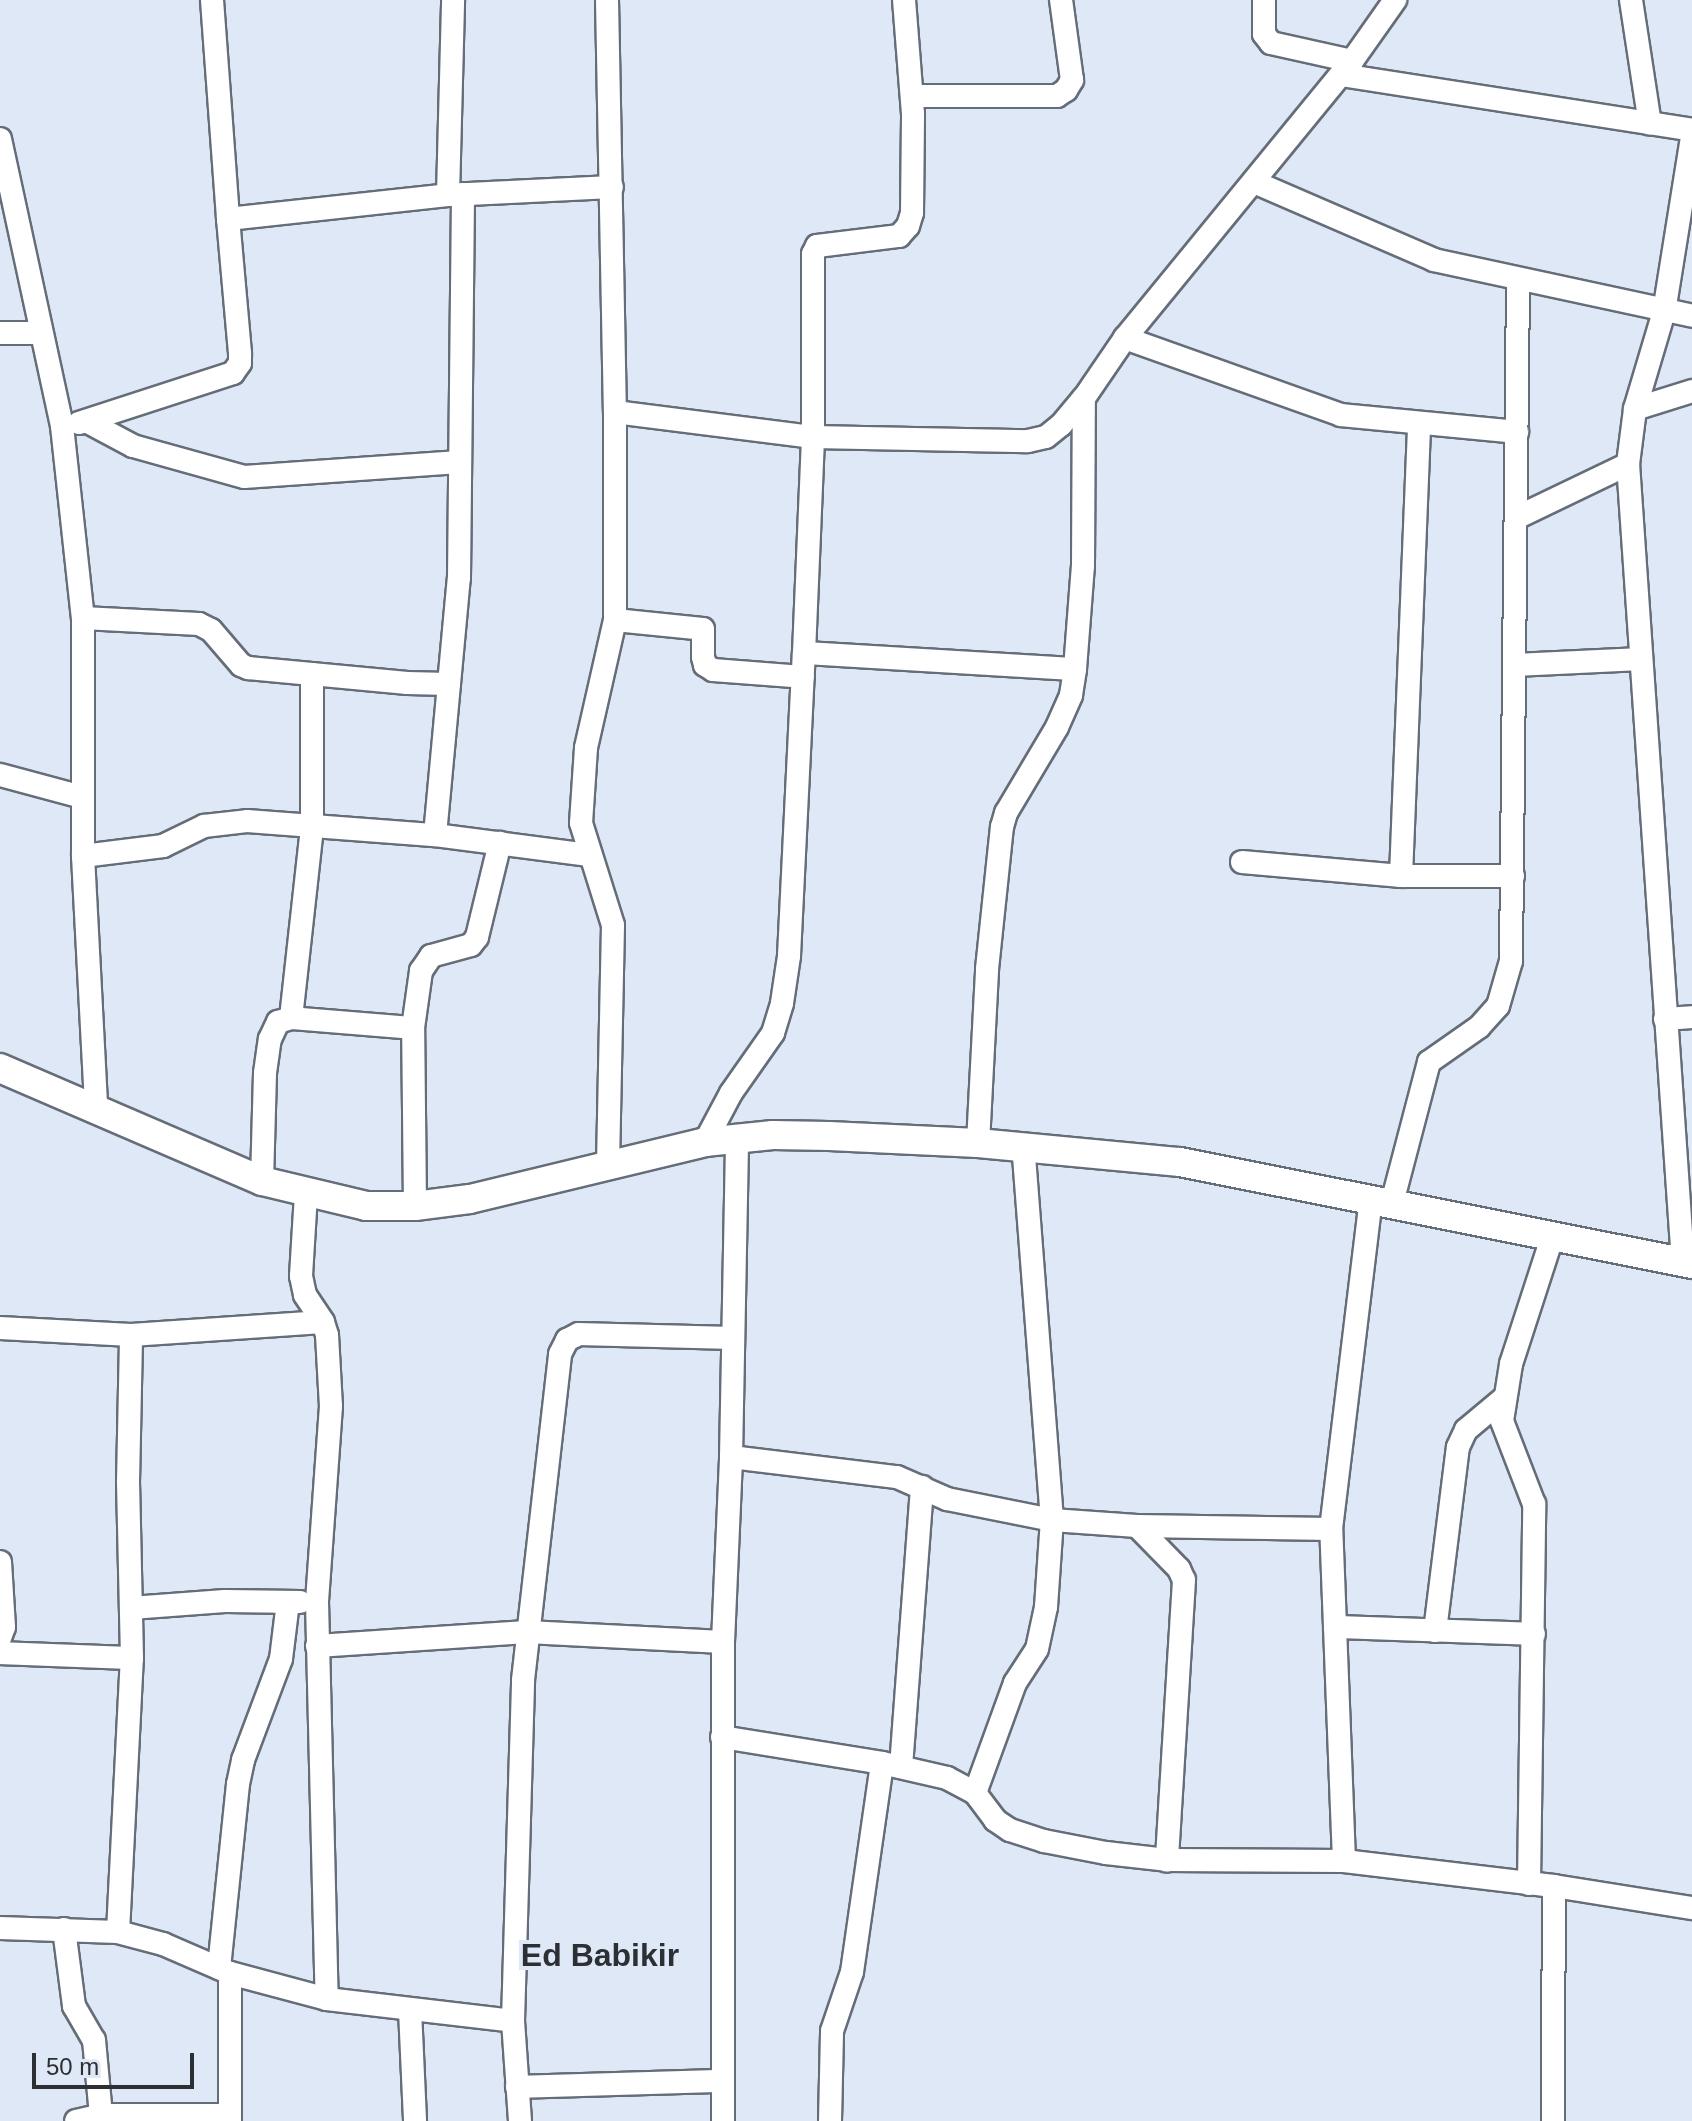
<!DOCTYPE html>
<style>
body{margin:0}
#map{position:relative;width:1692px;height:2121px;overflow:hidden;background:#dfe8f6;font-family:Arial,sans-serif}
div>[style]{position:absolute}
.roads{filter:drop-shadow(2px 0 #656d78) drop-shadow(-2px 0 #656d78) drop-shadow(0 2px #656d78) drop-shadow(0 -2px #656d78)}
.minor>*{height:22px;margin:-11px;padding:0 11px;transform-origin:11px;border-radius:11px;background:#fff}
.tertiary>*{height:28px;margin:-14px;padding:0 14px;transform-origin:14px;border-radius:14px;background:#fff}
span{translate:-50% -50%;white-space:nowrap;text-align:center;line-height:1.15;-webkit-text-stroke:8px #dfe8f6;paint-order:stroke}
.quarter-label{font-size:32px;color:#2c3035;font-weight:700}
.scale{position:absolute;left:32px;top:2053px;width:162px;height:36px;box-sizing:border-box;border:4px solid #2c3035;border-top:0;padding-left:10px;font-size:24px;line-height:28px;white-space:nowrap;color:#2c3035;-webkit-text-stroke:6px #dfe8f6;paint-order:stroke}
</style>
<div id="map">
<div class="roads">
<div class="minor">
<div style="left:212px;top:0;width:220px;rotate:85.8deg"></div>
<div style="left:228px;top:219px;width:221px;rotate:-6.2deg"></div>
<div style="left:448px;top:195px;width:164px;rotate:-2.8deg"></div>
<div style="left:607px;top:0;width:412px;rotate:88.9deg"></div>
<div style="left:615px;top:412px;width:208px;rotate:90deg"></div>
<div style="left:615px;top:620px;width:131px;rotate:102.8deg"></div>
<div style="left:586px;top:748px;width:75px;rotate:93.8deg"></div>
<div style="left:581px;top:823px;width:107px;rotate:72.6deg"></div>
<div style="left:613px;top:925px;width:239px;rotate:91.2deg"></div>
<div style="left:1264px;top:0;width:34px;rotate:90deg"></div>
<div style="left:1264px;top:34px;width:11px;rotate:52deg"></div>
<div style="left:1271px;top:43px;width:83px;rotate:12.5deg"></div>
<div style="left:1631px;top:0;width:125px;rotate:81.3deg"></div>
<div style="left:1342px;top:75px;width:354px;rotate:8.9deg"></div>
<div style="left:912px;top:96px;width:145px"></div>
<div style="left:1057px;top:96px;width:11px;rotate:-34deg"></div>
<div style="left:1066px;top:90px;width:12px;rotate:-59deg"></div>
<div style="left:1072px;top:80px;width:81px;rotate:-97.8deg"></div>
<div style="left:0;top:139px;width:294px;rotate:77.8deg"></div>
<div style="left:62px;top:426px;width:193px;rotate:83.8deg"></div>
<div style="left:83px;top:618px;width:238px;rotate:90deg"></div>
<div style="left:83px;top:856px;width:250px;rotate:87deg"></div>
<div style="left:1254px;top:182px;width:196px;rotate:23.4deg"></div>
<div style="left:1434px;top:260px;width:264px;rotate:12.2deg"></div>
<div style="left:448px;top:195px;width:195px;rotate:-88.5deg"></div>
<div style="left:0;top:333px;width:40px"></div>
<div style="left:1125px;top:338px;width:229px;rotate:19.6deg"></div>
<div style="left:1341px;top:415px;width:177px;rotate:5.5deg"></div>
<div style="left:1635px;top:409px;width:60px;rotate:-17.5deg"></div>
<div style="left:615px;top:412px;width:200px;rotate:7.2deg"></div>
<div style="left:813px;top:437px;width:215px;rotate:1.1deg"></div>
<div style="left:1028px;top:441px;width:18px;rotate:-13deg"></div>
<div style="left:1046px;top:437px;width:19px;rotate:-39deg"></div>
<div style="left:1061px;top:425px;width:35px;rotate:-50deg"></div>
<div style="left:1084px;top:398px;width:73px;rotate:-55.7deg"></div>
<div style="left:1125px;top:338px;width:358px;rotate:-50.7deg"></div>
<div style="left:1352px;top:61px;width:75px;rotate:-54.8deg"></div>
<div style="left:88px;top:422px;width:51px;rotate:28.1deg"></div>
<div style="left:133px;top:446px;width:115px;rotate:15.6deg"></div>
<div style="left:244px;top:477px;width:216px;rotate:-4deg"></div>
<div style="left:79px;top:423px;width:162px;rotate:-18deg"></div>
<div style="left:233px;top:373px;width:12px;rotate:-55deg"></div>
<div style="left:240px;top:363px;width:10px;rotate:-90deg"></div>
<div style="left:240px;top:353px;width:135px;rotate:-95.1deg"></div>
<div style="left:1518px;top:517px;width:122px;rotate:-25.7deg"></div>
<div style="left:83px;top:618px;width:116px;rotate:3deg"></div>
<div style="left:199px;top:624px;width:13px;rotate:27deg"></div>
<div style="left:211px;top:630px;width:46px;rotate:49.4deg"></div>
<div style="left:241px;top:665px;width:8px;rotate:23deg"></div>
<div style="left:248px;top:668px;width:160px;rotate:5.4deg"></div>
<div style="left:407px;top:683px;width:42px;rotate:1.4deg"></div>
<div style="left:615px;top:620px;width:88px;rotate:5.8deg"></div>
<div style="left:703px;top:629px;width:28px;rotate:90deg"></div>
<div style="left:703px;top:657px;width:8px;rotate:76deg"></div>
<div style="left:705px;top:665px;width:9px;rotate:32deg"></div>
<div style="left:713px;top:670px;width:90px;rotate:4.4deg"></div>
<div style="left:804px;top:653px;width:271px;rotate:3.4deg"></div>
<div style="left:1515px;top:665px;width:126px;rotate:-2.7deg"></div>
<div style="left:0;top:775px;width:85px;rotate:15deg"></div>
<div style="left:435px;top:835px;width:258px;rotate:-84.7deg"></div>
<div style="left:459px;top:578px;width:384px;rotate:-89.4deg"></div>
<div style="left:83px;top:856px;width:81px;rotate:-7.1deg"></div>
<div style="left:163px;top:846px;width:46px;rotate:-26deg"></div>
<div style="left:204px;top:826px;width:43px;rotate:-6.6deg"></div>
<div style="left:247px;top:821px;width:189px;rotate:4.3deg"></div>
<div style="left:435px;top:835px;width:156px;rotate:7.4deg"></div>
<div style="left:1242px;top:862px;width:160px;rotate:5deg"></div>
<div style="left:1401px;top:876px;width:112px"></div>
<div style="left:1401px;top:876px;width:452px;rotate:-87.7deg"></div>
<div style="left:291px;top:1018px;width:191px;rotate:-83.7deg"></div>
<div style="left:312px;top:828px;width:154px;rotate:-90deg"></div>
<div style="left:1665px;top:1019px;width:27px;rotate:-4deg"></div>
<div style="left:705px;top:1142px;width:55px;rotate:-62deg"></div>
<div style="left:731px;top:1093px;width:73px;rotate:-55deg"></div>
<div style="left:773px;top:1033px;width:31px;rotate:-73deg"></div>
<div style="left:782px;top:1003px;width:48px;rotate:-81.5deg"></div>
<div style="left:789px;top:956px;width:303px;rotate:-87.2deg"></div>
<div style="left:804px;top:653px;width:216px;rotate:-87.6deg"></div>
<div style="left:813px;top:437px;width:183px;rotate:-90deg"></div>
<div style="left:813px;top:254px;width:9px;rotate:-63deg"></div>
<div style="left:817px;top:246px;width:83px;rotate:-7deg"></div>
<div style="left:899px;top:236px;width:13px;rotate:-48deg"></div>
<div style="left:908px;top:226px;width:14px;rotate:-73deg"></div>
<div style="left:912px;top:213px;width:99px;rotate:-89.4deg"></div>
<div style="left:913px;top:114px;width:114px;rotate:-94.5deg"></div>
<div style="left:978px;top:1143px;width:174px;rotate:-87deg"></div>
<div style="left:987px;top:969px;width:143px;rotate:-84deg"></div>
<div style="left:1002px;top:827px;width:15px;rotate:-74deg"></div>
<div style="left:1006px;top:813px;width:100px;rotate:-59.3deg"></div>
<div style="left:1057px;top:727px;width:35px;rotate:-66deg"></div>
<div style="left:1071px;top:695px;width:26px;rotate:-81deg"></div>
<div style="left:1075px;top:669px;width:103px;rotate:-85.6deg"></div>
<div style="left:1083px;top:566px;width:168px;rotate:-89.7deg"></div>
<div style="left:262px;top:1181px;width:108px;rotate:-88.4deg"></div>
<div style="left:265px;top:1073px;width:34px;rotate:-82deg"></div>
<div style="left:270px;top:1039px;width:19px;rotate:-65deg"></div>
<div style="left:278px;top:1022px;width:14px;rotate:-17deg"></div>
<div style="left:291px;top:1018px;width:122px;rotate:4.7deg"></div>
<div style="left:306px;top:1194px;width:82px;rotate:93.5deg"></div>
<div style="left:301px;top:1276px;width:19px;rotate:78deg"></div>
<div style="left:305px;top:1295px;width:32px;rotate:56deg"></div>
<div style="left:323px;top:1322px;width:14px;rotate:73deg"></div>
<div style="left:327px;top:1335px;width:71px;rotate:86.8deg"></div>
<div style="left:331px;top:1406px;width:196px;rotate:94.1deg"></div>
<div style="left:317px;top:1602px;width:397px;rotate:88.6deg"></div>
<div style="left:1392px;top:1203px;width:146px;rotate:-75.3deg"></div>
<div style="left:1429px;top:1062px;width:61px;rotate:-35deg"></div>
<div style="left:1479px;top:1027px;width:28px;rotate:-48deg"></div>
<div style="left:1498px;top:1006px;width:47px;rotate:-73.9deg"></div>
<div style="left:1511px;top:961px;width:682px;rotate:-89.41deg"></div>
<div style="left:415px;top:1206px;width:178px;rotate:-90.6deg"></div>
<div style="left:413px;top:1028px;width:58px;rotate:-82deg"></div>
<div style="left:421px;top:971px;width:18px;rotate:-56deg"></div>
<div style="left:431px;top:956px;width:41px;rotate:-15.4deg"></div>
<div style="left:471px;top:945px;width:10px;rotate:-53deg"></div>
<div style="left:477px;top:937px;width:97px;rotate:-76.3deg"></div>
<div style="left:1683px;top:1262px;width:800px;rotate:-93.94deg"></div>
<div style="left:1628px;top:464px;width:55px;rotate:-82.7deg"></div>
<div style="left:1635px;top:409px;width:101px;rotate:-73.4deg"></div>
<div style="left:1664px;top:312px;width:176px;rotate:-80.9deg"></div>
<div style="left:0;top:1328px;width:131px;rotate:3.1deg"></div>
<div style="left:131px;top:1335px;width:192px;rotate:-3.9deg"></div>
<div style="left:731px;top:1457px;width:167px;rotate:6.9deg"></div>
<div style="left:897px;top:1477px;width:55px;rotate:23.7deg"></div>
<div style="left:947px;top:1499px;width:107px;rotate:11.3deg"></div>
<div style="left:1052px;top:1520px;width:85px;rotate:4deg"></div>
<div style="left:1137px;top:1526px;width:194px;rotate:0.9deg"></div>
<div style="left:1137px;top:1526px;width:60px;rotate:45.7deg"></div>
<div style="left:1179px;top:1569px;width:12px;rotate:66deg"></div>
<div style="left:1184px;top:1580px;width:281px;rotate:93.5deg"></div>
<div style="left:0;top:1562px;width:65px;rotate:86.5deg"></div>
<div style="left:4px;top:1627px;width:12px;rotate:110deg"></div>
<div style="left:131px;top:1608px;width:94px;rotate:-4.3deg"></div>
<div style="left:225px;top:1601px;width:75px;rotate:0.8deg"></div>
<div style="left:1335px;top:1627px;width:199px;rotate:2deg"></div>
<div style="left:1435px;top:1631px;width:185px;rotate:-82.9deg"></div>
<div style="left:1458px;top:1447px;width:19px;rotate:-65deg"></div>
<div style="left:1466px;top:1430px;width:48px;rotate:-40deg"></div>
<div style="left:317px;top:1646px;width:210px;rotate:-3.8deg"></div>
<div style="left:527px;top:1632px;width:196px;rotate:2.9deg"></div>
<div style="left:0;top:1653px;width:132px;rotate:2.2deg"></div>
<div style="left:722px;top:1737px;width:162px;rotate:9.2deg"></div>
<div style="left:882px;top:1763px;width:67px;rotate:13deg"></div>
<div style="left:947px;top:1778px;width:32px;rotate:28deg"></div>
<div style="left:975px;top:1793px;width:34px;rotate:53deg"></div>
<div style="left:995px;top:1820px;width:18px;rotate:34deg"></div>
<div style="left:1010px;top:1830px;width:36px;rotate:18deg"></div>
<div style="left:1044px;top:1841px;width:63px;rotate:11deg"></div>
<div style="left:1106px;top:1853px;width:61px;rotate:6.5deg"></div>
<div style="left:1167px;top:1860px;width:177px;rotate:0.3deg"></div>
<div style="left:1344px;top:1861px;width:211px;rotate:6.8deg"></div>
<div style="left:1554px;top:1886px;width:140px;rotate:9.1deg"></div>
<div style="left:901px;top:1767px;width:281px;rotate:-85.7deg"></div>
<div style="left:975px;top:1793px;width:117px;rotate:-70deg"></div>
<div style="left:1015px;top:1683px;width:40px;rotate:-57.1deg"></div>
<div style="left:1037px;top:1649px;width:43px;rotate:-77.9deg"></div>
<div style="left:1046px;top:1607px;width:87px;rotate:-86.1deg"></div>
<div style="left:1052px;top:1520px;width:374px;rotate:-94.4deg"></div>
<div style="left:1344px;top:1861px;width:332px;rotate:-92.2deg"></div>
<div style="left:1331px;top:1529px;width:333px;rotate:-83.1deg"></div>
<div style="left:1529px;top:1884px;width:380px;rotate:-89.2deg"></div>
<div style="left:1534px;top:1504px;width:89px;rotate:-111.1deg"></div>
<div style="left:1502px;top:1421px;width:58px;rotate:-81deg"></div>
<div style="left:1511px;top:1364px;width:136px;rotate:-72deg"></div>
<div style="left:0;top:1928px;width:118px;rotate:1.9deg"></div>
<div style="left:118px;top:1932px;width:47px;rotate:14.9deg"></div>
<div style="left:163px;top:1944px;width:73px;rotate:23.4deg"></div>
<div style="left:230px;top:1973px;width:100px;rotate:15deg"></div>
<div style="left:327px;top:1999px;width:187px;rotate:6.7deg"></div>
<div style="left:64px;top:1929px;width:78px;rotate:82.6deg"></div>
<div style="left:74px;top:2006px;width:39px;rotate:60deg"></div>
<div style="left:94px;top:2040px;width:75px;rotate:84.7deg"></div>
<div style="left:118px;top:1932px;width:274px;rotate:-87.1deg"></div>
<div style="left:132px;top:1658px;width:176px;rotate:-91.3deg"></div>
<div style="left:128px;top:1482px;width:147px;rotate:-88.8deg"></div>
<div style="left:219px;top:1968px;width:185px;rotate:-84.1deg"></div>
<div style="left:238px;top:1784px;width:25px;rotate:-78deg"></div>
<div style="left:243px;top:1760px;width:108px;rotate:-69.4deg"></div>
<div style="left:281px;top:1659px;width:57px;rotate:-83deg"></div>
<div style="left:410px;top:2010px;width:111px;rotate:87.4deg"></div>
<div style="left:517px;top:2087px;width:206px;rotate:-1.7deg"></div>
<div style="left:76px;top:2121px;width:26px;rotate:-13deg"></div>
<div style="left:101px;top:2115px;width:129px"></div>
<div style="left:230px;top:2121px;width:148px;rotate:-90deg"></div>
<div style="left:520px;top:2121px;width:100px;rotate:-94deg"></div>
<div style="left:513px;top:2021px;width:341px;rotate:-88.3deg"></div>
<div style="left:523px;top:1680px;width:328px;rotate:-83.5deg"></div>
<div style="left:560px;top:1354px;width:16px;rotate:-63deg"></div>
<div style="left:567px;top:1340px;width:13px;rotate:-27deg"></div>
<div style="left:579px;top:1334px;width:153px;rotate:1.5deg"></div>
<div style="left:723px;top:2121px;width:479px;rotate:-90deg"></div>
<div style="left:723px;top:1642px;width:185px;rotate:-87.5deg"></div>
<div style="left:731px;top:1457px;width:319px;rotate:-88.9deg"></div>
<div style="left:830px;top:2121px;width:90px;rotate:-88.7deg"></div>
<div style="left:832px;top:2031px;width:62px;rotate:-71.3deg"></div>
<div style="left:852px;top:1972px;width:211px;rotate:-81.8deg"></div>
<div style="left:1553px;top:2121px;width:235px;rotate:-89.8deg"></div>
</div>
<div class="tertiary">
<div style="left:0;top:1068px;width:285px;rotate:23.3deg"></div>
<div style="left:262px;top:1181px;width:107px;rotate:13.5deg"></div>
<div style="left:366px;top:1206px;width:49px"></div>
<div style="left:415px;top:1206px;width:55px;rotate:-7.3deg"></div>
<div style="left:470px;top:1199px;width:242px;rotate:-13.6deg"></div>
<div style="left:705px;top:1142px;width:68px;rotate:-5.9deg"></div>
<div style="left:773px;top:1135px;width:56px;rotate:1deg"></div>
<div style="left:829px;top:1136px;width:149px;rotate:2.7deg"></div>
<div style="left:978px;top:1143px;width:203px;rotate:5.4deg"></div>
<div style="left:1180px;top:1162px;width:522px;rotate:11.27deg"></div>
</div>
</div>
<div class="quarter-label">
<span style="left:600px;top:1955px">Ed Babikir</span>
</div>
<div class="scale">50 m</div>
</div>
